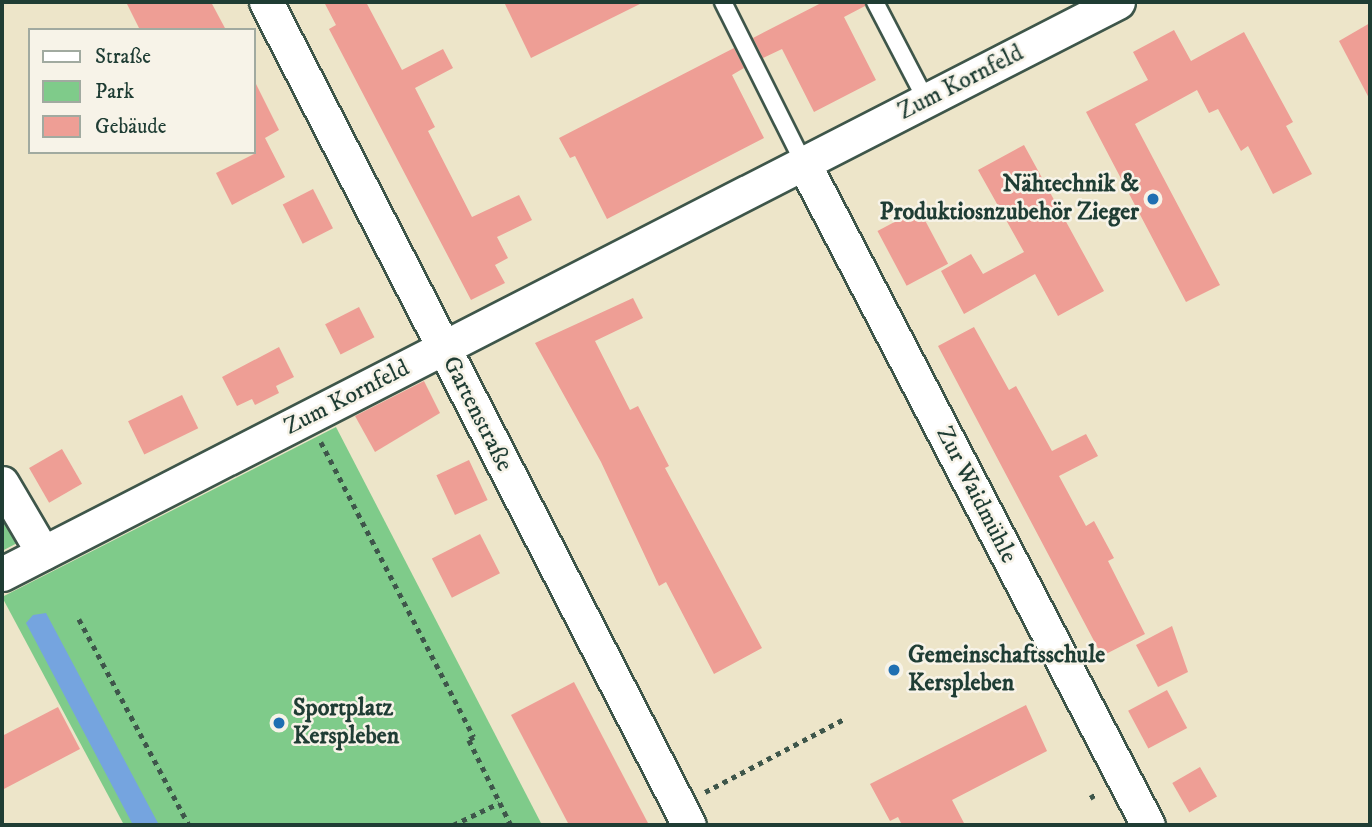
<!DOCTYPE html>
<meta charset="utf-8">
<style>
body{margin:0}
#map{position:relative;width:1372px;height:827px;overflow:hidden;background:#ede5c9;font-family:"IM FELL DW Pica",serif}
div>[style]{position:absolute}
.green>*{inset:0;background:#7fcb8a}
.water>*{inset:0;background:#75a4df}
.building>*{inset:0;background:#ee9e95;transform-origin:0 0}
.path>*{height:4.5px;margin-top:-2.25px;transform-origin:0;background:repeating-linear-gradient(90deg,#3e564a 0 5px,transparent 0 10px)}
.roads{filter:drop-shadow(2px 0 #3e564a) drop-shadow(-2px 0 #3e564a) drop-shadow(0 2px #3e564a) drop-shadow(0 -2px #3e564a)}
.lane>*{height:16px;margin:-8px;padding:0 8px;transform-origin:8px;border-radius:8px;background:#fff}
.street>*{height:33px;margin:-16.5px;padding:0 16.5px;transform-origin:16.5px;border-radius:16.5px;background:#fff}
.dots>*{width:19px;height:19px;translate:-50% -50%;box-sizing:border-box;border:4px solid #f7f3e8;border-radius:50%}
span{translate:-50% -50%;white-space:nowrap;text-align:center;line-height:1.15;-webkit-text-stroke:5px #f7f3e8;paint-order:stroke}
.street-label{font-size:24px;color:#1f3d34}
.poi-label{font-size:24px;color:#1f3d34;font-weight:700}
.right{translate:-100% -50%;text-align:right}
.left{translate:0 -50%;text-align:left}
.frame{position:absolute;inset:0;border:4px solid #1f3d34;pointer-events:none}
.legend{position:absolute;left:28px;top:28px;width:228px;height:126px;box-sizing:border-box;background:#f7f3e8;border:2px solid #a1aaa0;margin:0;padding:9px 12px;list-style:none;font-size:21px;color:#1f3d34}
.legend li{display:flex;align-items:center;gap:14px;height:35px}
.legend b{width:35px;border:2px solid #a1aaa0}
</style>
<div id="map">
<div class="green">
<div style="clip-path:polygon(336px 427px,542px 825px,124px 825px,2px 597px)"></div>
<div style="clip-path:polygon(2px 504px,23px 540px,2px 551px)"></div>
</div>
<div class="water">
<div style="clip-path:polygon(46px 613px,159px 825px,133px 825px,26px 623px,33px 615px)"></div>
</div>
<div class="building">
<div style="clip-path:polygon(126px 2px,211px 2px,226px 30px,140px 30px)"></div>
<div style="clip-path:polygon(324px 2px,366px 2px,402px 70px,443px 49px,453px 68px,415px 88px,435px 127px,428px 131px,472px 217px,519px 195px,532px 220px,497px 237px,508px 258px,495px 265px,505px 283px,471px 300px,329px 29px,336px 25px)"></div>
<div style="clip-path:polygon(504px 2px,644px 2px,531px 58px)"></div>
<div style="clip-path:polygon(823px 2px,865px 2px,865px 6px,844px 17px,876px 80px,814px 112px,782px 49px,763px 58px,753px 38px)"></div>
<div style="clip-path:polygon(1370px 23px,1370px 100px,1339px 41px)"></div>
<div style="clip-path:polygon(1174px 30px,1191px 61px,1244px 32px,1293px 122px,1286px 126px,1312px 174px,1273px 194px,1248px 146px,1241px 151px,1218px 109px,1209px 113px,1197px 90px,1135px 124px,1220px 285px,1186px 302px,1086px 112px,1148px 80px,1133px 52px)"></div>
<div style="clip-path:polygon(734px 48px,744px 68px,732px 75px,764px 138px,607px 219px,575px 156px,570px 158px,559px 138px)"></div>
<div style="clip-path:polygon(254px 80px,279px 130px,265px 138px,285px 177px,232px 205px,216px 173px,254px 154px)"></div>
<div style="clip-path:polygon(1024px 145px,1104px 291px,1058px 316px,1035px 274px,964px 314px,941px 271px,971px 254px,983px 274px,1024px 252px,978px 170px)"></div>
<div style="left:313px;top:189px;width:44px;height:34px;rotate:63deg"></div>
<div style="left:919px;top:209px;width:62px;height:47px;rotate:62deg"></div>
<div style="clip-path:polygon(633px 298px,643px 318px,595px 341px,630px 410px,638px 406px,669px 466px,665px 468px,762px 648px,714px 674px,666px 582px,659px 586px,601px 462px,535px 343px)"></div>
<div style="left:359px;top:307px;width:34px;height:38px;rotate:63deg"></div>
<div style="clip-path:polygon(974px 327px,1009px 390px,1016px 386px,1052px 451px,1086px 434px,1098px 456px,1059px 476px,1086px 526px,1094px 521px,1114px 558px,1108px 561px,1145px 634px,1102px 656px,938px 346px)"></div>
<div style="clip-path:polygon(279px 347px,294px 377px,276px 386px,279px 393px,255px 405px,252px 399px,237px 406px,222px 377px)"></div>
<div style="clip-path:polygon(424px 381px,440px 413px,375px 452px,355px 416px)"></div>
<div style="left:182px;top:395px;width:37px;height:60px;rotate:64deg"></div>
<div style="left:62px;top:449px;width:40px;height:38px;rotate:60deg"></div>
<div style="left:469px;top:460px;width:44px;height:36px;rotate:65deg"></div>
<div style="left:480px;top:534px;width:44px;height:54px;rotate:63deg"></div>
<div style="clip-path:polygon(1172px 626px,1188px 672px,1158px 687px,1136px 645px)"></div>
<div style="clip-path:polygon(574px 682px,649px 825px,569px 825px,511px 715px)"></div>
<div style="left:1167px;top:690px;width:43px;height:44px;rotate:62deg"></div>
<div style="clip-path:polygon(1026px 705px,1047px 751px,952px 800px,965px 825px,902px 825px,898px 817px,890px 821px,870px 784px)"></div>
<div style="clip-path:polygon(58px 707px,80px 749px,2px 790px,2px 736px)"></div>
<div style="left:1200px;top:767px;width:34px;height:32px;rotate:60deg"></div>
</div>
<div class="path">
<div style="left:321px;top:442px;width:332px;rotate:62.6deg"></div>
<div style="left:474px;top:737px;width:6px;rotate:149deg"></div>
<div style="left:469px;top:740px;width:95px;rotate:63.7deg"></div>
<div style="left:79px;top:619px;width:234px;rotate:61.9deg"></div>
<div style="left:705px;top:792px;width:157px;rotate:-27.7deg"></div>
<div style="left:1090px;top:798px;width:9px;rotate:-32deg"></div>
<div style="left:453px;top:825px;width:51px;rotate:-25.6deg"></div>
</div>
<div class="roads">
<div class="lane">
<div style="left:723px;top:2px;width:181px;rotate:63.4deg"></div>
<div style="left:875px;top:2px;width:113px;rotate:62.5deg"></div>
</div>
<div class="street">
<div style="left:266px;top:2px;width:925px;rotate:62.8deg"></div>
<div style="left:804px;top:164px;width:745px;rotate:62.51deg"></div>
<div style="left:2px;top:483px;width:81px;rotate:59.6deg"></div>
<div style="left:2px;top:574px;width:1254px;rotate:-27.14deg"></div>
</div>
</div>
<div class="dots">
<div style="left:1153px;top:199px;background:#1f6fb2"></div>
<div style="left:894px;top:670px;background:#1f6fb2"></div>
<div style="left:279px;top:723px;background:#1f6fb2"></div>
</div>
<div class="street-label">
<span style="left:961px;top:83px;rotate:-27deg">Zum Kornfeld</span>
<span style="left:347px;top:398px;rotate:-27deg">Zum Kornfeld</span>
<span style="left:477px;top:414px;rotate:63deg">Gartenstraße</span>
<span style="left:976px;top:495px;rotate:63deg">Zur Waidmühle</span>
</div>
<div class="poi-label">
<span class="right" style="left:1139px;top:199px">Nähtechnik &amp;<br>Produktiosnzubehör Zieger</span>
<span class="left" style="left:908px;top:670px">Gemeinschaftsschule<br>Kerspleben</span>
<span class="left" style="left:293px;top:723px">Sportplatz<br>Kerspleben</span>
</div>
<div class="frame"></div>
<ul class="legend">
<li><b style="height:9px;background:#fff"></b>Straße</li>
<li><b style="height:19px;background:#7fcb8a"></b>Park</li>
<li><b style="height:19px;background:#ee9e95"></b>Gebäude</li>
</ul>
</div>
